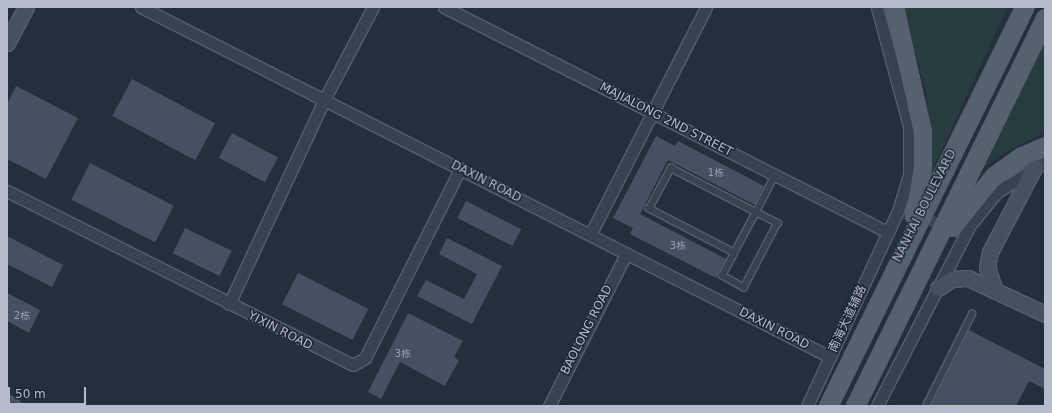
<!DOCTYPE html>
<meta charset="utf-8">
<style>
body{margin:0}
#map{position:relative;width:1052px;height:413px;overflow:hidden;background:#242f3e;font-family:"DejaVu Sans","Noto Sans SC",sans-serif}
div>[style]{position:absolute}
.green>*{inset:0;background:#263c3f}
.building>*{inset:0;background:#455162;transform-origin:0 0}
.street-tunnel>*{height:11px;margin-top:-5.5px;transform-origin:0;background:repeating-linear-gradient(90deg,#3a4453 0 11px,transparent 0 16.5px)}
.roads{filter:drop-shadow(1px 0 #565f6c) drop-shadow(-1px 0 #565f6c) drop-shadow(0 1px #565f6c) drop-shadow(0 -1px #565f6c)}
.lane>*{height:5.5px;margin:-2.75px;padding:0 2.75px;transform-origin:2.75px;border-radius:2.75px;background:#38414e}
.street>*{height:11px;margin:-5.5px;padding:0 5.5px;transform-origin:5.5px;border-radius:5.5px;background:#38414e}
.secondary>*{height:15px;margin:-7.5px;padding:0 7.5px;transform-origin:7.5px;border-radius:7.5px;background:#465061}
.primary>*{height:17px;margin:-8.5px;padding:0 8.5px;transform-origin:8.5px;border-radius:8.5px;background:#56606e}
span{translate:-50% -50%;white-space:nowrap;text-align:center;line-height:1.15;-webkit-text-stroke:3px #1d2633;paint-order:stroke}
.number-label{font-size:10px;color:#98a1af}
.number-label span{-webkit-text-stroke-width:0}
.street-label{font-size:12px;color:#b4bcc9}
.frame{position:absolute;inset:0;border:8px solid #b4bcc9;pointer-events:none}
.scale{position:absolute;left:8px;top:387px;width:78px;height:18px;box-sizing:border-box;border:2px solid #b4bcc9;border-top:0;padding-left:5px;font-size:12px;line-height:14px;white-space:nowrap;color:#b4bcc9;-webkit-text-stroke:3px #1d2633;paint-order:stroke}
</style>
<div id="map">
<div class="green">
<div style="clip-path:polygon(903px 7px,1008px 7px,931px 173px,927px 96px)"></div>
<div style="clip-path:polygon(1045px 34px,1045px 133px,1008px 150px,978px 172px)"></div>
</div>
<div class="building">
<div style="left:132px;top:79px;width:94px;height:42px;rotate:28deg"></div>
<div style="clip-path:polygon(16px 86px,78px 118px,46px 179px,7px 159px,7px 104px)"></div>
<div style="left:232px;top:133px;width:52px;height:28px;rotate:28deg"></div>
<div style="clip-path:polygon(656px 136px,675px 146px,678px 141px,764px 186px,755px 205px,668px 160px,640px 214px,726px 259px,716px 278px,630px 234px,633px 228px,613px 218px)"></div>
<div style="left:90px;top:163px;width:94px;height:41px;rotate:27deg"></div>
<div style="left:466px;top:201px;width:62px;height:19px;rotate:27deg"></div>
<div style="left:185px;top:228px;width:52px;height:28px;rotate:26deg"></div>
<div style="clip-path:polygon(7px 236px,63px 265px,52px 287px,7px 264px)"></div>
<div style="clip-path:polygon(447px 238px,502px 266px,472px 324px,417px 296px,426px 280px,464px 299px,477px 274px,439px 254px)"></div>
<div style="left:298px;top:273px;width:79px;height:35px;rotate:27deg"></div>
<div style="clip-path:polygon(7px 293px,40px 310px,29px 333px,7px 321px)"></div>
<div style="clip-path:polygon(408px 313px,463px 341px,454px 357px,459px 360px,445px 386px,400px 362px,381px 399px,368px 392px)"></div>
<div style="clip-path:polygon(969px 330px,1045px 369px,1045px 389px,1029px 381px,1016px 406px,931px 406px)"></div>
</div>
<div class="street-tunnel">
<div style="left:915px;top:212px;width:37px;rotate:27deg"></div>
</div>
<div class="roads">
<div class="lane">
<div style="left:734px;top:253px;width:96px;rotate:-152.6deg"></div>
<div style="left:649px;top:209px;width:47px;rotate:-61.8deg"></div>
<div style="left:671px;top:168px;width:96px;rotate:27.4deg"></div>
<div style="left:756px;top:212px;width:25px;rotate:27deg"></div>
<div style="left:778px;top:223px;width:73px;rotate:117.6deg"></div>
<div style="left:744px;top:288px;width:25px;rotate:-151deg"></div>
<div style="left:722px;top:276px;width:26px;rotate:-62deg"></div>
<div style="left:734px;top:253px;width:47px;rotate:-61.8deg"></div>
<div style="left:756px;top:212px;width:42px;rotate:-62.8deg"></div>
<div style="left:926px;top:406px;width:103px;rotate:-63.4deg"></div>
</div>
<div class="street">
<div style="left:141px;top:7px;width:773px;rotate:26.93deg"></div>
<div style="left:444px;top:7px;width:498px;rotate:26.9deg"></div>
<div style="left:7px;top:191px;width:387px;rotate:26.7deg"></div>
<div style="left:353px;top:365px;width:14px;rotate:-30deg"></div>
<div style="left:365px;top:358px;width:212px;rotate:-63.3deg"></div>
<div style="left:590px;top:235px;width:256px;rotate:-63deg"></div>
<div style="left:229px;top:304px;width:225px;rotate:-65deg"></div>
<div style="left:324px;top:100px;width:105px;rotate:-62.2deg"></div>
<div style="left:549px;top:406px;width:170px;rotate:-63.1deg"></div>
<div style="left:807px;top:406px;width:215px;rotate:-65deg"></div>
<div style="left:898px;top:211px;width:39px;rotate:-73deg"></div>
<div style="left:909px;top:174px;width:48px;rotate:-90deg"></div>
<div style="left:909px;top:126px;width:123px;rotate:-105.1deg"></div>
<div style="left:877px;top:406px;width:203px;rotate:-62.8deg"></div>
<div style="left:970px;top:225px;width:43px;rotate:-50.7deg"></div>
<div style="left:997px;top:192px;width:57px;rotate:-32deg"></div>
</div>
<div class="secondary">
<div style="left:7px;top:43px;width:41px;rotate:-62.2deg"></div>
<div style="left:938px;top:288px;width:17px;rotate:-33deg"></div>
<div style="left:952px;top:279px;width:16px;rotate:-4deg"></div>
<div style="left:968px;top:278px;width:85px;rotate:25.1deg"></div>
<div style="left:994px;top:288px;width:22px;rotate:-108deg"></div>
<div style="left:987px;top:267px;width:15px;rotate:-79deg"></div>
<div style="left:990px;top:252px;width:97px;rotate:-62.4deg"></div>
<div style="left:7px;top:403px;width:6px;rotate:31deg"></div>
</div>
<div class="primary">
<div style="left:894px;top:7px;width:128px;rotate:77.4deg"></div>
<div style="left:922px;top:132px;width:35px;rotate:90deg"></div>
<div style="left:922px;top:167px;width:49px;rotate:99.5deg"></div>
<div style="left:953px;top:227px;width:65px;rotate:-51.2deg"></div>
<div style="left:994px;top:176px;width:34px;rotate:-36deg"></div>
<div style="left:1022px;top:156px;width:25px;rotate:-23deg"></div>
<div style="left:828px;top:406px;width:445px;rotate:-63.8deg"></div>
<div style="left:855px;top:406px;width:432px;rotate:-63.9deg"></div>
</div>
</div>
<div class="number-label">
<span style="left:716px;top:173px">1栋</span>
<span style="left:678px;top:246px">3栋</span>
<span style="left:22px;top:316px">2栋</span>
<span style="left:403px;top:354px">3栋</span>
</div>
<div class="street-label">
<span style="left:666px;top:120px;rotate:27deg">MAJIALONG 2ND STREET</span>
<span style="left:486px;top:182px;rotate:27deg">DAXIN ROAD</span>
<span style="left:925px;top:206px;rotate:-63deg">NANHAI BOULEVARD</span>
<span style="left:848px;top:319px;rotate:-65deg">南海大道辅路</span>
<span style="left:774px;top:329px;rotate:27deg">DAXIN ROAD</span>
<span style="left:587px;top:330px;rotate:-63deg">BAOLONG ROAD</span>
<span style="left:280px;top:331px;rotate:27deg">YIXIN ROAD</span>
</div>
<div class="frame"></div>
<div class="scale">50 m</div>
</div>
